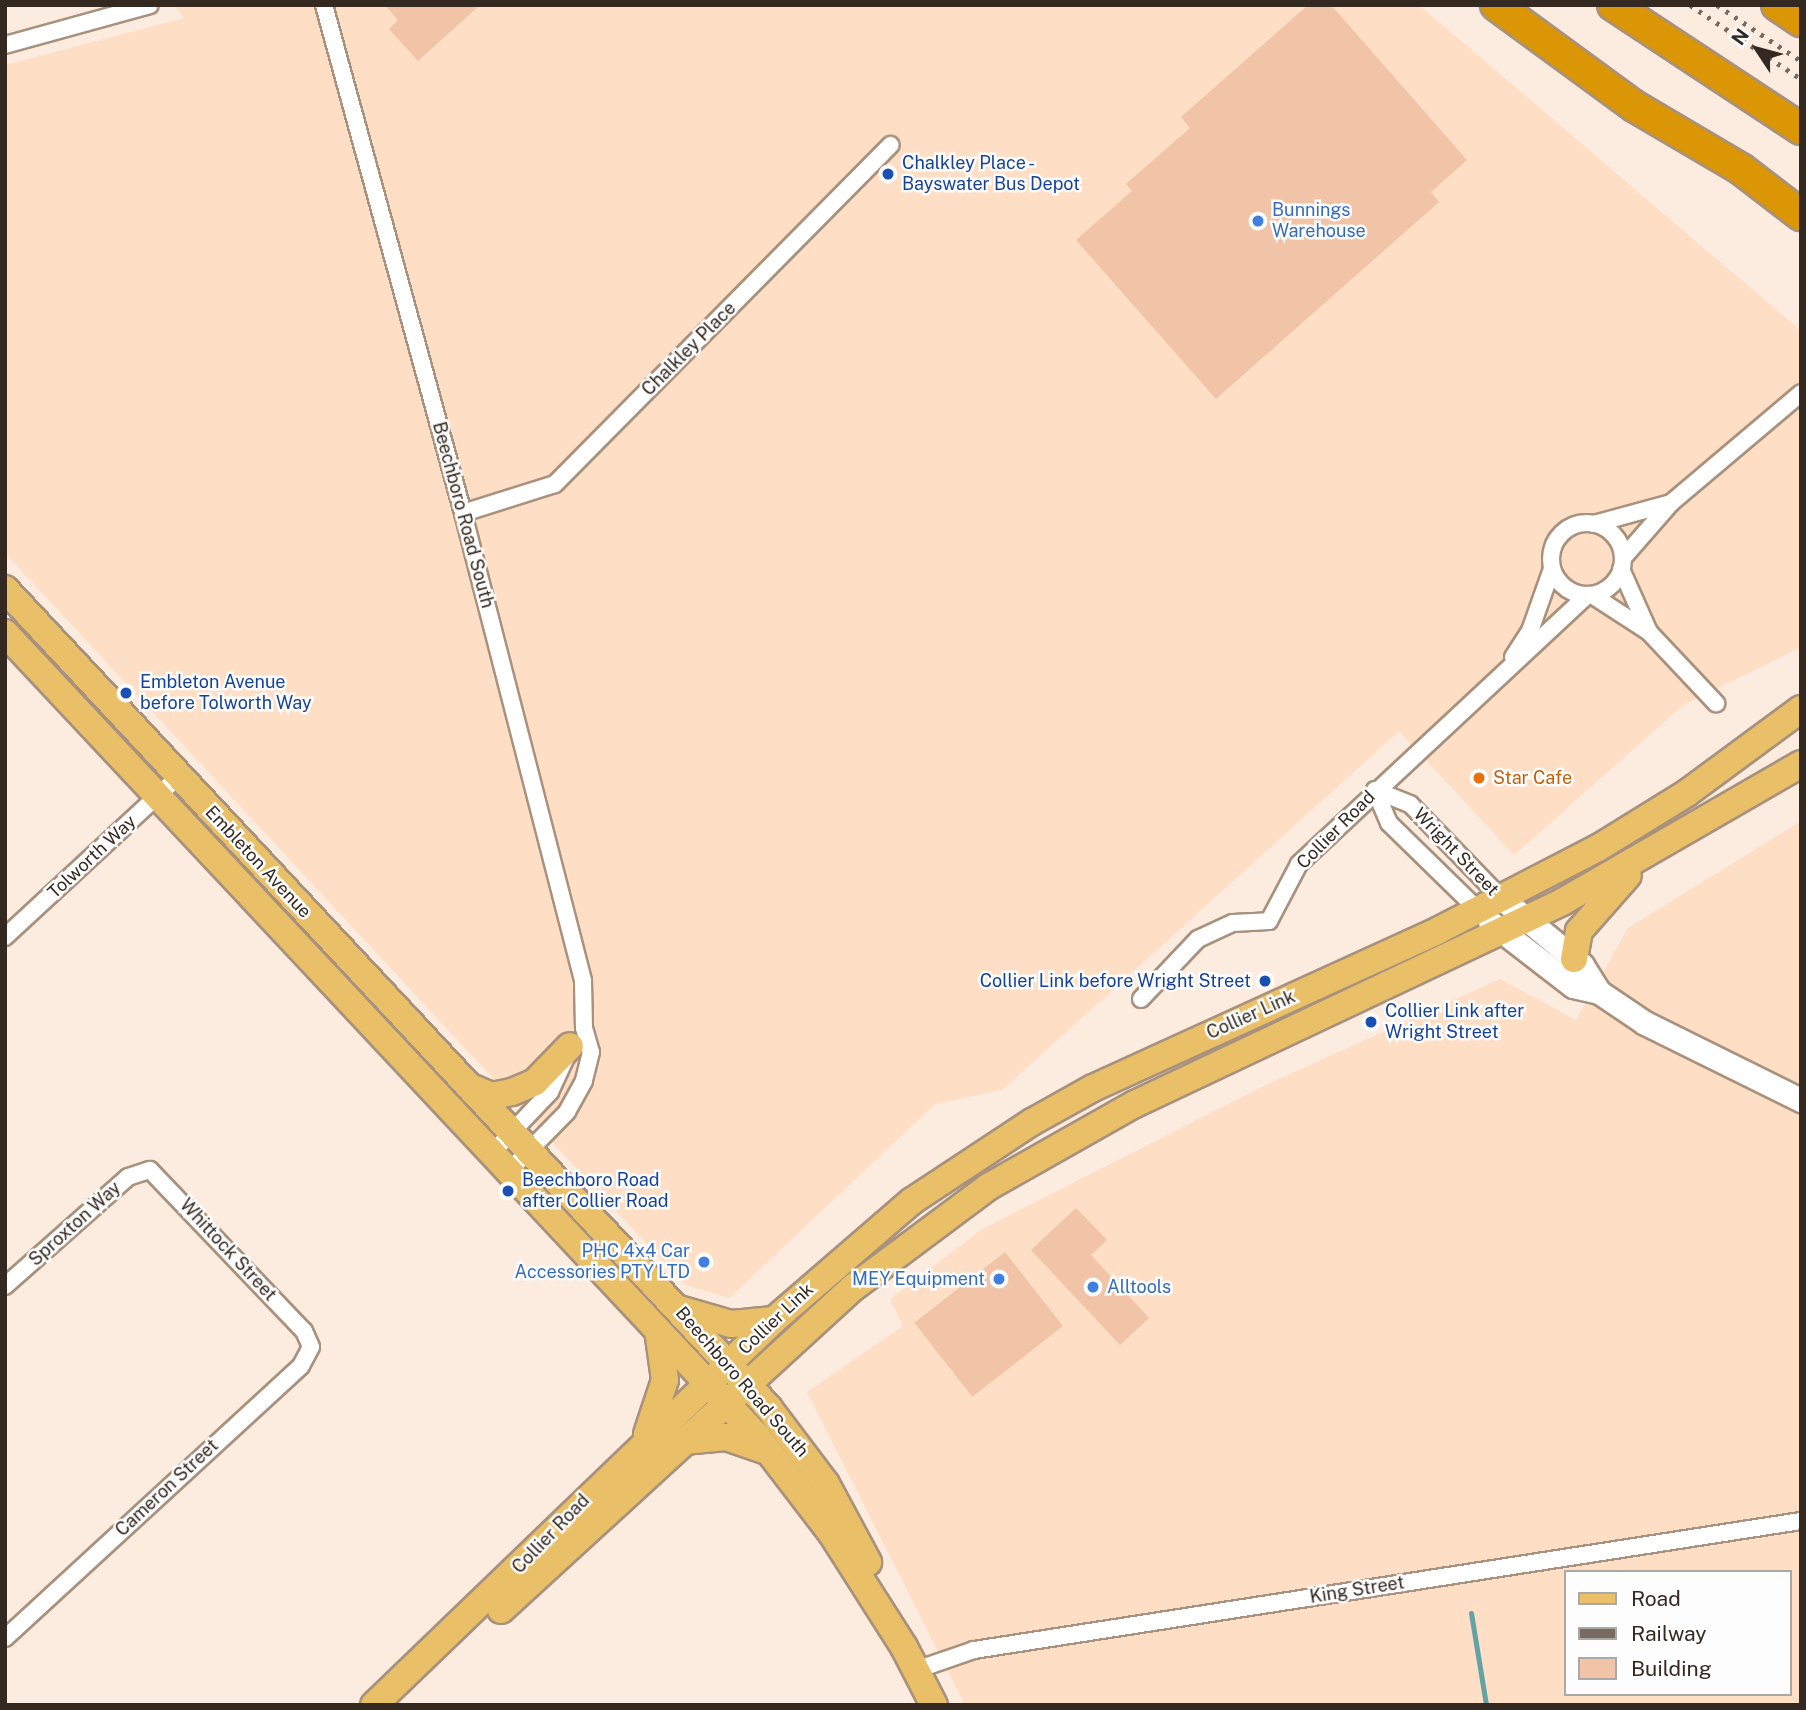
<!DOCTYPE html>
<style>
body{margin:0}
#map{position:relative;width:1806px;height:1710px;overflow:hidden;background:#fcece0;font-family:"Public Sans",sans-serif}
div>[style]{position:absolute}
.built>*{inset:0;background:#fedec4}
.stream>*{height:5px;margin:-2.5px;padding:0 2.5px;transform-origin:2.5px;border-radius:2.5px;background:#64a3a5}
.building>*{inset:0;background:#f1c3a7;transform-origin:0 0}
.roads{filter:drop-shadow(2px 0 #a8917d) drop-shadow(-2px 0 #a8917d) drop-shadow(0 2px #a8917d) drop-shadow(0 -2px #a8917d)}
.street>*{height:16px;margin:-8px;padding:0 8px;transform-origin:8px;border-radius:8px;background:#fff}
.street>.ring{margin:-8px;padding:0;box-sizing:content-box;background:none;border:16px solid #fff;border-radius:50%}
.secondary>*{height:23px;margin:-11.5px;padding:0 11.5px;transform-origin:11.5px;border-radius:11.5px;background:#fff}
.primary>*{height:26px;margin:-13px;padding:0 13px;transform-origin:13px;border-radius:13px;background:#e9c068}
.highway>*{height:30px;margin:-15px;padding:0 15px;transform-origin:15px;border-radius:15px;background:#da9604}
.rail>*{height:5px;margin-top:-2.5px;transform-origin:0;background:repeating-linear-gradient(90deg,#766a61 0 3.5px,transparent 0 10.5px)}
.dots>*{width:19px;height:19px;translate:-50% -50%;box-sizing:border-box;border:4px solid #fdfdfd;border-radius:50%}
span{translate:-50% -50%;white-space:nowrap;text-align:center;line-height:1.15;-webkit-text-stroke:5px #fdfdfd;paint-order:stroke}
.transit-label{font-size:18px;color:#164399}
.left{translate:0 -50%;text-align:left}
.right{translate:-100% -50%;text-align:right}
.shop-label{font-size:18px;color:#366cbe}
.street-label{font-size:18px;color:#332921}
.food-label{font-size:18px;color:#c56008}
.frame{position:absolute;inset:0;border:7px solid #332921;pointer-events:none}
.legend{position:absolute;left:1564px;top:1570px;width:228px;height:126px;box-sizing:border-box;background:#fdfdfd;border:2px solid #aca8a5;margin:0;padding:9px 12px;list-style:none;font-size:21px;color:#332921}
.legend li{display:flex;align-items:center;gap:14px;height:35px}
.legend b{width:35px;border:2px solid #aca8a5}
.north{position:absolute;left:1722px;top:14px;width:70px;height:70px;-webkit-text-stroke:5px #fdfdfd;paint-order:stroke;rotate:306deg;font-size:19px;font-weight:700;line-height:28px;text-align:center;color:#332921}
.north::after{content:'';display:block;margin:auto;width:24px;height:32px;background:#332921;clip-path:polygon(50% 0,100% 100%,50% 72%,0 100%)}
</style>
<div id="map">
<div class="built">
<div style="clip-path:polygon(174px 5px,1419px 5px,1801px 331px,1801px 647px,1682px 706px,1514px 855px,1399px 731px,1002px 1090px,935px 1104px,729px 1298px,685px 1285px,5px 553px,5px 65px,184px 18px)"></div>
<div style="clip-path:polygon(evenodd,1801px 821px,1801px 1705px,965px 1705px,807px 1392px,903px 1326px,890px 1299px,984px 1228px,1268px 1084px,1500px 979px,1576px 1020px,1628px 928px,1801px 821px,1566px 1572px,1790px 1572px,1790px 1694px,1566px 1694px,1566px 1572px)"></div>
</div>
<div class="stream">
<div style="left:1471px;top:1613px;width:93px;rotate:80.7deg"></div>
</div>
<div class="building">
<div style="clip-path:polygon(385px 5px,480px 5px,418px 61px,389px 29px,398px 20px)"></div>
<div style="clip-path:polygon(1308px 5px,1331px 5px,1467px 160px,1431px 192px,1439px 202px,1216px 399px,1076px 240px,1132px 191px,1126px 184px,1190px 128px,1181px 117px)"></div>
<div style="clip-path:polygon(1076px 1208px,1107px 1240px,1091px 1255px,1149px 1318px,1120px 1345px,1031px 1250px)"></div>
<div style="left:1005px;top:1252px;width:94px;height:115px;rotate:52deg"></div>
</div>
<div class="roads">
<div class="street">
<div style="left:324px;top:5px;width:527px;rotate:74.7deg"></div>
<div style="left:463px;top:513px;width:483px;rotate:75.6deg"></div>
<div style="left:583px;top:981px;width:47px;rotate:88.8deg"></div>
<div style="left:584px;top:1028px;width:25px;rotate:74deg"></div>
<div style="left:591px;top:1052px;width:30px;rotate:104deg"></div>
<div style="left:584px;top:1081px;width:35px;rotate:119deg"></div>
<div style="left:567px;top:1112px;width:84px;rotate:134.5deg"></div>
<div style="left:5px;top:45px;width:150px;rotate:-15.4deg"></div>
<div style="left:463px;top:513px;width:96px;rotate:-17.5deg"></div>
<div style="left:555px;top:484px;width:477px;rotate:-45.3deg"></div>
<div class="ring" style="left:1551px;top:523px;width:56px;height:56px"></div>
<div style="left:1594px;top:524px;width:80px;rotate:-15.3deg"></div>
<div style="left:1623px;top:558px;width:73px;rotate:-48.9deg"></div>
<div style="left:1671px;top:503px;width:170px;rotate:-40.2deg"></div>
<div style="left:1621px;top:569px;width:69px;rotate:66deg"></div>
<div style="left:1592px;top:595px;width:68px;rotate:33deg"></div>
<div style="left:1649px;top:632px;width:98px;rotate:46.7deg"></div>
<div style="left:1513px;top:657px;width:31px;rotate:-57deg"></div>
<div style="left:1530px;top:631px;width:66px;rotate:-70.5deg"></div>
<div style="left:1375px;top:790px;width:38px;rotate:22deg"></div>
<div style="left:1410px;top:804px;width:129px;rotate:45.9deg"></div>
<div style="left:1375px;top:790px;width:36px;rotate:67deg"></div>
<div style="left:1389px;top:823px;width:123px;rotate:44.3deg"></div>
<div style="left:5px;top:937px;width:237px;rotate:-42.8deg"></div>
<div style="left:1141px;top:999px;width:83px;rotate:-46.5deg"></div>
<div style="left:1198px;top:939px;width:38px;rotate:-25deg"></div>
<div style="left:1233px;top:923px;width:36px;rotate:-3deg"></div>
<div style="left:1269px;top:921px;width:64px;rotate:-62.2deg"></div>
<div style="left:1299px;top:864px;width:394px;rotate:-43deg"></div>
<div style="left:491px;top:1154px;width:86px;rotate:-46.4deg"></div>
<div style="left:550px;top:1092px;width:43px;rotate:-65.2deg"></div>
<div style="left:5px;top:1286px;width:164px;rotate:-41.5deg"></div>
<div style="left:128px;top:1177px;width:23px;rotate:-18deg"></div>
<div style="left:150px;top:1170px;width:223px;rotate:46.3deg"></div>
<div style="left:304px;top:1331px;width:17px;rotate:66deg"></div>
<div style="left:311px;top:1347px;width:21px;rotate:118deg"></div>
<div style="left:301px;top:1366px;width:402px;rotate:137.4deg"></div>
<div style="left:916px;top:1670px;width:61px;rotate:-19deg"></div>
<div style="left:974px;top:1650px;width:837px;rotate:-8.87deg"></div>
</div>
<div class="secondary">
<div style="left:1500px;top:897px;width:107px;rotate:39.7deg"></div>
<div style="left:1582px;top:965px;width:32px;rotate:58deg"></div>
<div style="left:1490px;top:922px;width:105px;rotate:37.6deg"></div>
<div style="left:1573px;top:986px;width:27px;rotate:13deg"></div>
<div style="left:1599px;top:992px;width:55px;rotate:34deg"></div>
<div style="left:1645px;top:1023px;width:174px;rotate:26.3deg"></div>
</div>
<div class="primary">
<div style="left:5px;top:589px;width:1119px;rotate:46.99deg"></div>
<div style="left:768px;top:1407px;width:96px;rotate:53deg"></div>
<div style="left:826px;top:1484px;width:89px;rotate:61.7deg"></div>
<div style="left:5px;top:633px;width:1100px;rotate:46.88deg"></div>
<div style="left:757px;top:1436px;width:123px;rotate:52.6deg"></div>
<div style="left:832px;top:1534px;width:134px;rotate:57.5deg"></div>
<div style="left:904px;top:1647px;width:65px;rotate:62.7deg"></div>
<div style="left:1574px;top:959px;width:28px;rotate:-80deg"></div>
<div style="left:1579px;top:931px;width:74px;rotate:-48.8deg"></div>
<div style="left:468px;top:1086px;width:25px;rotate:23deg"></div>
<div style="left:491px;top:1096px;width:21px;rotate:-11deg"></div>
<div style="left:512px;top:1092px;width:25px;rotate:-23deg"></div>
<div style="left:535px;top:1082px;width:50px;rotate:-45.8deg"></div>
<div style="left:679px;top:1309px;width:54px;rotate:16.1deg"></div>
<div style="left:731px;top:1324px;width:43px;rotate:-5.3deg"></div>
<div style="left:647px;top:1434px;width:57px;rotate:-71.6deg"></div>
<div style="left:665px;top:1380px;width:50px;rotate:-98deg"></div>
<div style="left:684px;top:1441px;width:42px;rotate:-5.4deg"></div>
<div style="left:726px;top:1437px;width:43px;rotate:18.9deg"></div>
<div style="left:501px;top:1610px;width:478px;rotate:-42.5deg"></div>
<div style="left:854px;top:1287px;width:167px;rotate:-36.7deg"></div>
<div style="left:988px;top:1187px;width:169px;rotate:-29.5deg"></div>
<div style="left:1135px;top:1104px;width:472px;rotate:-25.3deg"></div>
<div style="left:1562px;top:902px;width:276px;rotate:-30deg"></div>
<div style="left:374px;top:1705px;width:555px;rotate:-43.91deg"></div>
<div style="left:774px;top:1320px;width:182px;rotate:-40.8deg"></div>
<div style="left:912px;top:1201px;width:144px;rotate:-33.4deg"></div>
<div style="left:1032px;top:1122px;width:70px;rotate:-29.1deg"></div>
<div style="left:1093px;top:1088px;width:380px;rotate:-24.5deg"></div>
<div style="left:1439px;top:930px;width:179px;rotate:-27.3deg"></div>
<div style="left:1598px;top:848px;width:105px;rotate:-31.7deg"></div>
<div style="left:1687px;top:793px;width:142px;rotate:-36.4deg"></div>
</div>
<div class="highway">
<div style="left:1496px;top:5px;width:171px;rotate:36.2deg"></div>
<div style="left:1634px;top:106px;width:124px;rotate:30.5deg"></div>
<div style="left:1741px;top:169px;width:76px;rotate:37.5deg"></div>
<div style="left:1613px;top:5px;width:225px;rotate:33.4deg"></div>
<div style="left:1777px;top:5px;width:29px;rotate:34deg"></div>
</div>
</div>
<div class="rail">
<div style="left:1690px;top:5px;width:133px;rotate:33.7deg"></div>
<div style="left:1717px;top:5px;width:101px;rotate:33.7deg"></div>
</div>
<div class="dots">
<div style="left:888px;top:174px;background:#1a4fb4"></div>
<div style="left:1258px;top:221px;background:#3f7fe0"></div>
<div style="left:126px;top:693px;background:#1a4fb4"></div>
<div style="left:1479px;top:778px;background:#e8710a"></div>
<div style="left:1265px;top:981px;background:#1a4fb4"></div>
<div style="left:1371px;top:1022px;background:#1a4fb4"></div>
<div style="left:508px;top:1191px;background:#1a4fb4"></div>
<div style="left:704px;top:1262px;background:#3f7fe0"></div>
<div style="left:999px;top:1279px;background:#3f7fe0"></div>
<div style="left:1093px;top:1287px;background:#3f7fe0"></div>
</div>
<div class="transit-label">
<span class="left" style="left:902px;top:174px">Chalkley Place -<br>Bayswater Bus Depot</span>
<span class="left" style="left:140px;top:693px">Embleton Avenue<br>before Tolworth Way</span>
<span class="right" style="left:1251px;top:981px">Collier Link before Wright Street</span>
<span class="left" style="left:1385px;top:1022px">Collier Link after<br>Wright Street</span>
<span class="left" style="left:522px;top:1191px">Beechboro Road<br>after Collier Road</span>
</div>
<div class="shop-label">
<span class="left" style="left:1272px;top:221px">Bunnings<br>Warehouse</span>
<span class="right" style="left:690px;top:1262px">PHC 4x4 Car<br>Accessories PTY LTD</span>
<span class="right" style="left:985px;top:1279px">MEY Equipment</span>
<span class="left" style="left:1107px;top:1287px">Alltools</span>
</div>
<div class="street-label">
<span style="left:689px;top:349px;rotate:-45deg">Chalkley Place</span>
<span style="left:463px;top:515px;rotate:75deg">Beechboro Road South</span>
<span style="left:1336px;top:830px;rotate:-45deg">Collier Road</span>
<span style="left:1456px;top:852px;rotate:46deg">Wright Street</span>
<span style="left:92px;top:857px;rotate:-43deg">Tolworth Way</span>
<span style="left:258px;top:862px;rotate:47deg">Embleton Avenue</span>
<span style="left:1251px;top:1015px;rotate:-24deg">Collier Link</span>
<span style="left:75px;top:1224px;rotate:-42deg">Sproxton Way</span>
<span style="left:228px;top:1250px;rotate:47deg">Whittock Street</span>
<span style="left:776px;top:1319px;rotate:-43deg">Collier Link</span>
<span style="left:742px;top:1382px;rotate:49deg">Beechboro Road South</span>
<span style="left:167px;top:1488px;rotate:-43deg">Cameron Street</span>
<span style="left:551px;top:1534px;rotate:-46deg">Collier Road</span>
<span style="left:1357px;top:1590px;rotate:-9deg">King Street</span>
</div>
<div class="food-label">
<span class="left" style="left:1493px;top:778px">Star Cafe</span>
</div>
<div class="frame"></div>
<ul class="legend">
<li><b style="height:9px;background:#e9c068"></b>Road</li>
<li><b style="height:9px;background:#766a61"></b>Railway</li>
<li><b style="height:19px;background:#f1c3a7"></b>Building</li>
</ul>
<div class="north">N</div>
</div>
